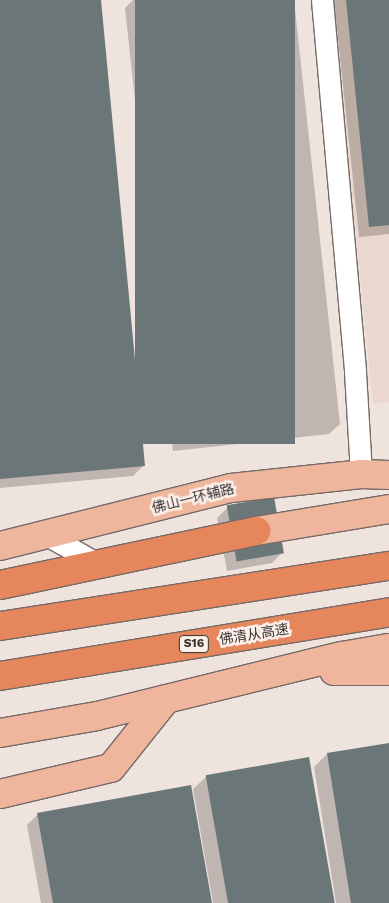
<!DOCTYPE html>
<meta charset="utf-8">
<style>
body{margin:0}
#map{position:relative;width:389px;height:903px;overflow:hidden;background:#efe3de;font-family:"Work Sans","Noto Sans SC",sans-serif}
div>[style]{position:absolute}
.built>*{inset:0;background:#ead7ce}
.shadow>*{inset:0;background:#0003}
.building>*{inset:0;background:#6a7678;transform-origin:0 0}
.roads{filter:drop-shadow(1px 0 #756a66) drop-shadow(-1px 0 #756a66) drop-shadow(0 1px #756a66) drop-shadow(0 -1px #756a66)}
.minor>*{height:21px;margin:-10.5px;padding:0 10.5px;transform-origin:10.5px;border-radius:10.5px;background:#fff}
.major>*{height:28px;margin:-14px;padding:0 14px;transform-origin:14px;border-radius:14px;background:#f0b69d}
.highway>*{height:28px;margin:-14px;padding:0 14px;transform-origin:14px;border-radius:14px;background:#e6865c}
span{translate:-50% -50%;white-space:nowrap;text-align:center;line-height:1.15;-webkit-text-stroke:5px #fdf0eb;paint-order:stroke}
.shield-label span{padding:1px 4px;background:#fdf0eb;border:1px solid;border-radius:4px;-webkit-text-stroke-width:0}
.shield-label{font-size:12px;color:#373230;font-weight:700}
.street-label{font-size:14px;color:#373230}
</style>
<div id="map">
<div class="built">
<div style="clip-path:polygon(332px 0,389px 0,389px 402px,373px 404px)"></div>
</div>
<div class="shadow">
<div style="clip-path:polygon(0 0,100px 0,144px 465px,133px 476px,0 488px)"></div>
<div style="clip-path:polygon(133px 0,294px 0,340px 424px,329px 434px,173px 451px,125px 8px)"></div>
<div style="clip-path:polygon(334px 0,389px 0,389px 234px,359px 237px)"></div>
<div style="clip-path:polygon(228px 507px,283px 552px,272px 563px,227px 571px,217px 518px)"></div>
<div style="clip-path:polygon(389px 744px,389px 903px,336px 903px,314px 767px,327px 754px)"></div>
<div style="clip-path:polygon(207px 776px,334px 903px,213px 903px,193px 789px)"></div>
<div style="clip-path:polygon(38px 814px,211px 903px,41px 903px,27px 825px)"></div>
</div>
<div class="building">
<div style="clip-path:polygon(0 0,101px 0,145px 466px,0 479px)"></div>
<div style="left:135px;top:0;width:160px;height:444px"></div>
<div style="clip-path:polygon(346px 0,389px 0,389px 225px,369px 227px)"></div>
<div style="left:274px;top:497px;width:57px;height:48px;rotate:80deg"></div>
<div style="clip-path:polygon(389px 743px,389px 903px,351px 903px,327px 753px)"></div>
<div style="left:309px;top:757px;width:148px;height:105px;rotate:80deg"></div>
<div style="clip-path:polygon(191px 785px,212px 903px,53px 903px,37px 813px)"></div>
</div>
<div class="roads">
<div class="minor">
<div style="left:322px;top:0;width:373px;rotate:84.9deg"></div>
<div style="left:355px;top:372px;width:102px;rotate:86.6deg"></div>
<div style="left:47px;top:535px;width:59px;rotate:29.6deg"></div>
</div>
<div class="major">
<div style="left:256px;top:531px;width:135px;rotate:-9.4deg"></div>
<div style="left:0;top:546px;width:238px;rotate:-14.1deg"></div>
<div style="left:231px;top:488px;width:131px;rotate:-6.1deg"></div>
<div style="left:361px;top:474px;width:28px;rotate:2deg"></div>
<div style="left:334px;top:671px;width:55px"></div>
<div style="left:0;top:733px;width:98px;rotate:-9.9deg"></div>
<div style="left:97px;top:716px;width:252px;rotate:-13.8deg"></div>
<div style="left:342px;top:656px;width:48px;rotate:-9.7deg"></div>
<div style="left:0;top:794px;width:114px;rotate:-13.2deg"></div>
<div style="left:111px;top:768px;width:88px;rotate:-51.4deg"></div>
</div>
<div class="highway">
<div style="left:0;top:585px;width:262px;rotate:-11.9deg"></div>
<div style="left:0;top:626px;width:394px;rotate:-8.8deg"></div>
<div style="left:0;top:676px;width:394px;rotate:-9.3deg"></div>
</div>
</div>
<div class="shield-label">
<span style="left:194px;top:644px">S16</span>
</div>
<div class="street-label">
<span style="left:193px;top:498px;rotate:-14deg">佛山一环辅路</span>
<span style="left:254px;top:634px;rotate:-9deg">佛清从高速</span>
</div>
</div>
